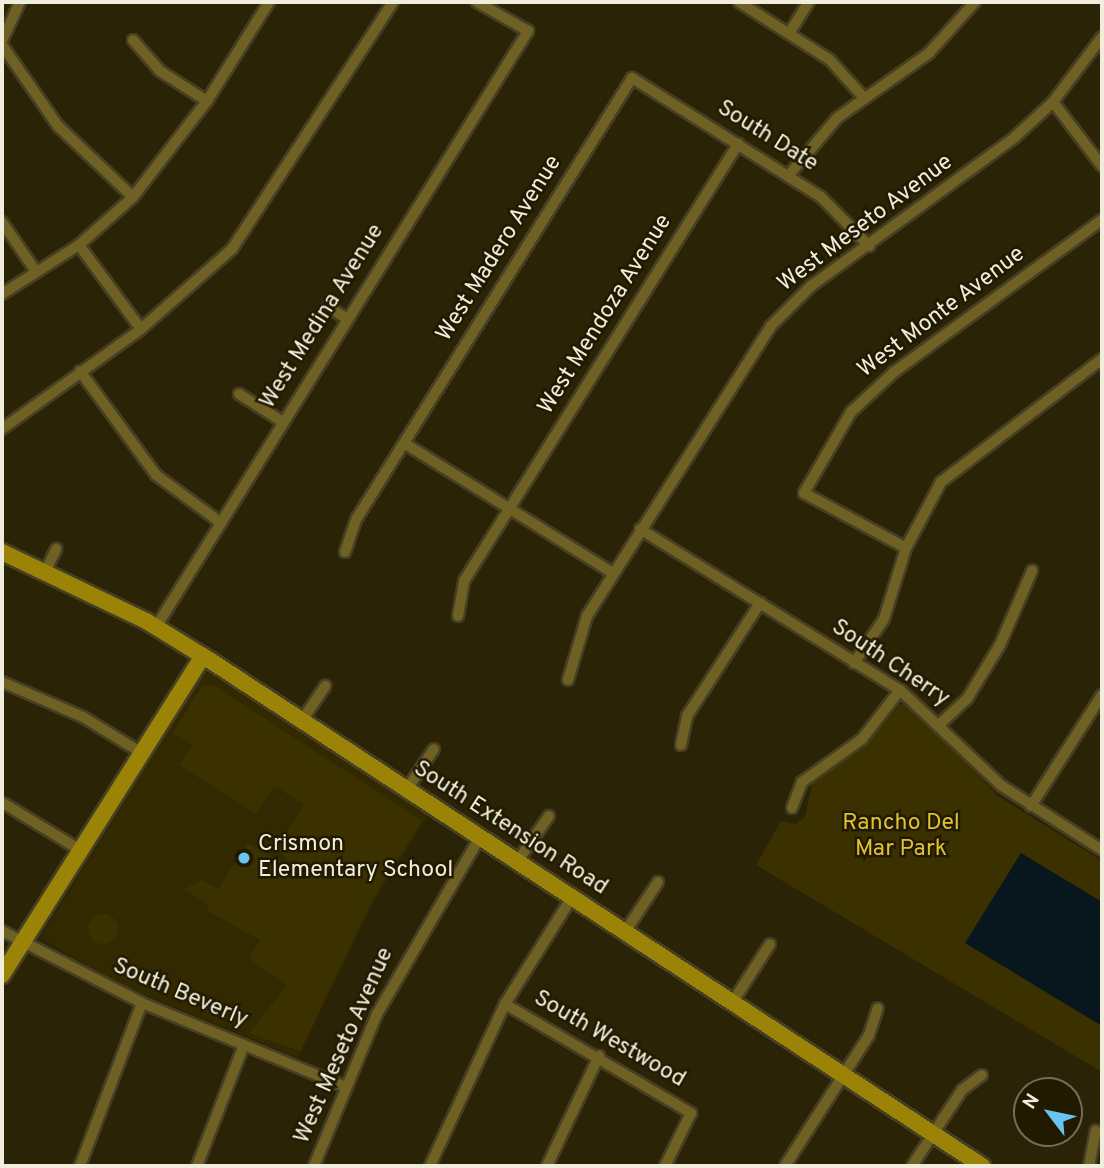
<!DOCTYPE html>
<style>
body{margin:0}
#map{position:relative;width:1104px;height:1168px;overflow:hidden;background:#2a2305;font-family:Overpass,sans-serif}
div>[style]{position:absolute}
.built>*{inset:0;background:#322901}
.green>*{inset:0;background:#3b3100}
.round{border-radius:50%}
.water>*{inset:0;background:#08161d}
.roads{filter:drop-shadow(2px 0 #463f23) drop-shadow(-2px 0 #463f23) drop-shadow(0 2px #463f23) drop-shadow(0 -2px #463f23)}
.street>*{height:10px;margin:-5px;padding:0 5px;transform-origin:5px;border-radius:5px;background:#6f6124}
.secondary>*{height:16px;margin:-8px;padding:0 8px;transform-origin:8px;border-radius:8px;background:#9b8308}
.dots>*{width:19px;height:19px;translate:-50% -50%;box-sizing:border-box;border:4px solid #211a00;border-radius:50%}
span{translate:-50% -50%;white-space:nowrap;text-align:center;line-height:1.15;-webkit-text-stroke:5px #211a00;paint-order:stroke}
.street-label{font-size:23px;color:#f1eddc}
.park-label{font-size:23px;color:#dfc133}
.poi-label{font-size:23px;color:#f1eddc}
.left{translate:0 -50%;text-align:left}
.frame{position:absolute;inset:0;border:4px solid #f1eddc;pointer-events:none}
.north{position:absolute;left:1013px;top:1077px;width:70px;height:70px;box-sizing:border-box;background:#211a00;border:2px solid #746e58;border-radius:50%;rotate:302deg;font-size:19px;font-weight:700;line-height:28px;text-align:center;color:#f1eddc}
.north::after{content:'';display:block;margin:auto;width:24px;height:32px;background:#68c4f0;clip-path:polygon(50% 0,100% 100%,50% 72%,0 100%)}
</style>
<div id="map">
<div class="built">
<div style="clip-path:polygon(205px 671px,429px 814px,374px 901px,298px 1058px,117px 983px,40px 938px)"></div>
</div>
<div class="green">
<div style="clip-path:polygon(202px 686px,215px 686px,422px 821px,374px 897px,300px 1051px,249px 1033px,287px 985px,253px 963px,249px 957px,260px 940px,206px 910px,209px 905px,184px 890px,202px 880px,218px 889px,247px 843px,301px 872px,276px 849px,304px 804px,274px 786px,256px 814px,179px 765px,192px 745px,173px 733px)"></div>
<div style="clip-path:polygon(901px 703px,915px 709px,998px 796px,1102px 861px,1102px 1072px,756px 865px,781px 821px,796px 824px,805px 817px,813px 779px,866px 743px)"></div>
<div class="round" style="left:88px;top:914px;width:30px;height:30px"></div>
</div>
<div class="water">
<div style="clip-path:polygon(1021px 853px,1102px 902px,1102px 1026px,965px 943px)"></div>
</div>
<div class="roads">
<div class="street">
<div style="left:739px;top:2px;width:108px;rotate:32.5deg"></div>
<div style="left:830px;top:60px;width:52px;rotate:48.1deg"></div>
<div style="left:790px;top:32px;width:36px;rotate:-58deg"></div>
<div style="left:133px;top:40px;width:41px;rotate:48.9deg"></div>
<div style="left:160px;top:71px;width:56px;rotate:32.6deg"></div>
<div style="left:2px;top:41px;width:43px;rotate:-65.2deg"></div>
<div style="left:2px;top:45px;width:98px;rotate:55.3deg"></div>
<div style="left:58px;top:126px;width:103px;rotate:43.4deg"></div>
<div style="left:1053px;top:102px;width:81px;rotate:52.6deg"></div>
<div style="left:788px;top:176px;width:76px;rotate:-49.8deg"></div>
<div style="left:837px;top:118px;width:113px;rotate:-35.2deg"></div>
<div style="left:929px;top:53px;width:69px;rotate:-48deg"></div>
<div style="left:2px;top:222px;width:58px;rotate:55.5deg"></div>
<div style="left:79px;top:245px;width:104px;rotate:53.6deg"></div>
<div style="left:2px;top:294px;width:91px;rotate:-32.5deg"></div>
<div style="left:79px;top:245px;width:72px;rotate:-41.6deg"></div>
<div style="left:133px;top:197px;width:121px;rotate:-52.4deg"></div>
<div style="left:207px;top:101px;width:117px;rotate:-57.9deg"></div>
<div style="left:328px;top:307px;width:23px;rotate:31deg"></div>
<div style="left:80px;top:371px;width:129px;rotate:53.8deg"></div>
<div style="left:156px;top:475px;width:81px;rotate:36.4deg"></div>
<div style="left:239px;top:394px;width:52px;rotate:32.5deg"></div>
<div style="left:2px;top:429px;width:171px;rotate:-35.7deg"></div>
<div style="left:141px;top:329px;width:121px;rotate:-41.3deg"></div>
<div style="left:232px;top:249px;width:295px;rotate:-56.9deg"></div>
<div style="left:404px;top:443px;width:246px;rotate:31.9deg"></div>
<div style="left:640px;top:529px;width:306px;rotate:31.8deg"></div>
<div style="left:900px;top:690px;width:140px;rotate:43.3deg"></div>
<div style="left:1002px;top:786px;width:119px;rotate:32.6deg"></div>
<div style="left:906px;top:548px;width:116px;rotate:-151.7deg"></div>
<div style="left:804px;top:493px;width:94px;rotate:-59.9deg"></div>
<div style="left:851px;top:412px;width:59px;rotate:-42.9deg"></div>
<div style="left:894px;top:372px;width:258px;rotate:-36.2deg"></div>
<div style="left:345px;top:552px;width:36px;rotate:-71deg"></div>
<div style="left:357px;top:518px;width:519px;rotate:-57.99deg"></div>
<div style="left:632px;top:78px;width:223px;rotate:32.2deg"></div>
<div style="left:821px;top:197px;width:69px;rotate:45.6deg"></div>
<div style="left:44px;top:574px;width:28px;rotate:-64deg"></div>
<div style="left:458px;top:616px;width:36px;rotate:-80deg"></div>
<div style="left:464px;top:581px;width:516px;rotate:-57.91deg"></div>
<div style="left:156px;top:627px;width:703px;rotate:-58.03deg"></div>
<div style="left:528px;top:31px;width:59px;rotate:-150.4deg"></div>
<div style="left:854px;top:663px;width:53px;rotate:-55.7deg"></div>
<div style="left:884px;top:619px;width:74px;rotate:-72.8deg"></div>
<div style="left:906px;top:548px;width:75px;rotate:-62.1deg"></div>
<div style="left:941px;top:482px;width:203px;rotate:-37.4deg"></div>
<div style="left:568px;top:680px;width:67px;rotate:-73.5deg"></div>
<div style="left:587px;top:616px;width:343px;rotate:-57.6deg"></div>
<div style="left:771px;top:326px;width:57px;rotate:-45deg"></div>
<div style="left:811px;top:286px;width:253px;rotate:-36.1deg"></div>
<div style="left:1015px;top:137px;width:52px;rotate:-42.6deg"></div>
<div style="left:1053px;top:102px;width:81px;rotate:-53deg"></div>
<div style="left:2px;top:682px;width:88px;rotate:23.4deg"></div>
<div style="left:83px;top:717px;width:69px;rotate:31.4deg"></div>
<div style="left:303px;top:719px;width:40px;rotate:-56deg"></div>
<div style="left:941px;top:723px;width:35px;rotate:-43deg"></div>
<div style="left:967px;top:699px;width:63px;rotate:-58.6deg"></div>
<div style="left:1000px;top:645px;width:81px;rotate:-66.6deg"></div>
<div style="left:681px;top:745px;width:30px;rotate:-78deg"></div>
<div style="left:687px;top:716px;width:135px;rotate:-57.1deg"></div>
<div style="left:407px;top:789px;width:48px;rotate:-56deg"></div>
<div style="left:3px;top:803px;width:90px;rotate:31.4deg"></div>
<div style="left:1031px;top:806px;width:132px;rotate:-57.4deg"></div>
<div style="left:792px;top:808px;width:28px;rotate:-69deg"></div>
<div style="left:802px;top:782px;width:74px;rotate:-35.6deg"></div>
<div style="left:862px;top:739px;width:62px;rotate:-52.2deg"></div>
<div style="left:517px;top:862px;width:56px;rotate:-55.2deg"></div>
<div style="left:2px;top:931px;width:157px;rotate:27.2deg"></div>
<div style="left:142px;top:1003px;width:221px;rotate:22.4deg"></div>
<div style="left:625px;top:932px;width:60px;rotate:-56.6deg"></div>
<div style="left:732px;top:1003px;width:70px;rotate:-57.2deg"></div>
<div style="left:505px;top:1004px;width:216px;rotate:30.4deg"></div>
<div style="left:691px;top:1113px;width:59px;rotate:116.1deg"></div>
<div style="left:80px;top:1166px;width:174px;rotate:-69.2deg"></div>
<div style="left:197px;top:1166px;width:130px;rotate:-68.8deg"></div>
<div style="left:314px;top:1166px;width:165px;rotate:-67.5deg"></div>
<div style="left:377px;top:1014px;width:205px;rotate:-59.8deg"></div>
<div style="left:430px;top:1166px;width:179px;rotate:-65.2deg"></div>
<div style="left:505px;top:1004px;width:126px;rotate:-57.9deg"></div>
<div style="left:547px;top:1166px;width:122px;rotate:-64.7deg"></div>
<div style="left:785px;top:1166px;width:156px;rotate:-57.3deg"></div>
<div style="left:869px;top:1035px;width:28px;rotate:-72deg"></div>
<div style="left:912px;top:1166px;width:91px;rotate:-56.7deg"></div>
<div style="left:962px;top:1090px;width:25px;rotate:-37deg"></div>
<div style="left:1089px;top:1166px;width:36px;rotate:-79deg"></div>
</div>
<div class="secondary">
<div style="left:2px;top:552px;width:160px;rotate:25.6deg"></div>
<div style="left:146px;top:621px;width:76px;rotate:31.6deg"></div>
<div style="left:211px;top:661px;width:922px;rotate:33.22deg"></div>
<div style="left:2px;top:975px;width:377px;rotate:-57.8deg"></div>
</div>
</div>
<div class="dots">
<div style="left:244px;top:858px;background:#68c4f0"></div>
</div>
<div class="street-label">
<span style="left:767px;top:137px;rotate:32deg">South Date</span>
<span style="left:866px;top:224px;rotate:-37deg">West Meseto Avenue</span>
<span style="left:500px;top:249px;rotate:-58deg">West Madero Avenue</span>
<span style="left:942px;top:313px;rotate:-37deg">West Monte Avenue</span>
<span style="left:606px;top:315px;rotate:-58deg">West Mendoza Avenue</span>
<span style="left:323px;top:317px;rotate:-58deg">West Medina Avenue</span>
<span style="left:890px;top:664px;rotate:34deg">South Cherry</span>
<span style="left:510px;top:829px;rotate:33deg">South Extension Road</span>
<span style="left:180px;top:994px;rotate:23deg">South Beverly</span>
<span style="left:609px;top:1040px;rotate:30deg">South Westwood</span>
<span style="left:345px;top:1046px;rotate:-66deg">West Meseto Avenue</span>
</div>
<div class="park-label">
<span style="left:901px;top:837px">Rancho Del<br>Mar Park</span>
</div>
<div class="poi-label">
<span class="left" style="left:258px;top:858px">Crismon<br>Elementary School</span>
</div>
<div class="frame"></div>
<div class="north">N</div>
</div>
